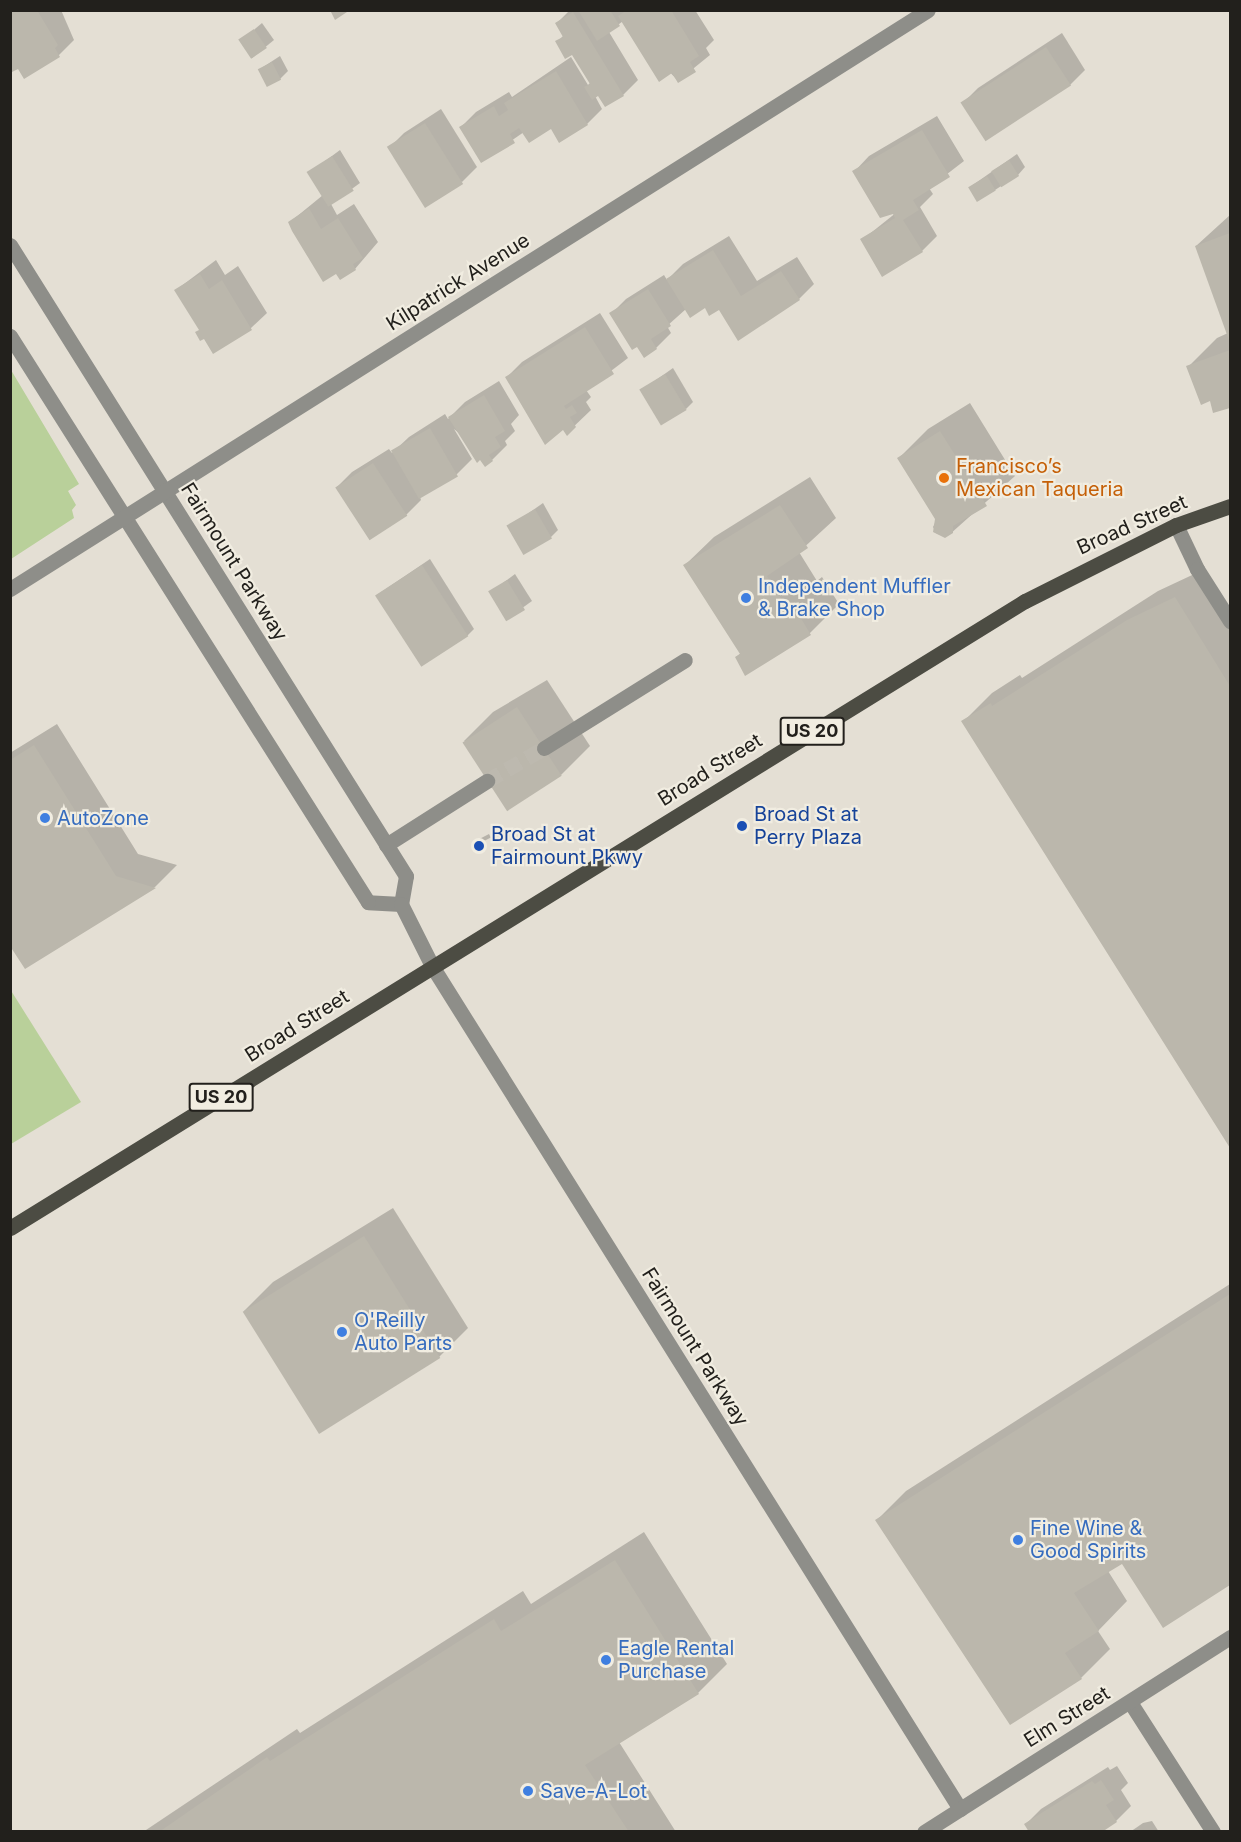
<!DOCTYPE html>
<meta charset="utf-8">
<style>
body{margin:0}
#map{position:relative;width:1241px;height:1842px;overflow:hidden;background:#e4dfd4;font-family:Inter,sans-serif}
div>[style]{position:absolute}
.green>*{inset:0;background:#b9d09a}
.shadow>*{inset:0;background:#0003;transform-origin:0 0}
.building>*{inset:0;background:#bbb7ac;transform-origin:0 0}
.minor-tunnel>*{height:15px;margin-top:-7.5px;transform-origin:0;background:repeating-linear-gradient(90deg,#bdb9af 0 15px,transparent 0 23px)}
.minor>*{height:15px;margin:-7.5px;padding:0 7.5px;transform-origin:7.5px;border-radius:7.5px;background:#8e8e89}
.major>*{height:15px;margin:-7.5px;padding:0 7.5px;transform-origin:7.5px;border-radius:7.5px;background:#4c4c43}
.dots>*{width:16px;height:16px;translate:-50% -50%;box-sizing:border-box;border:3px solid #f1ede1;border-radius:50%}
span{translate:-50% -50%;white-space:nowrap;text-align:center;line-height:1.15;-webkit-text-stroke:4.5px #f1ede1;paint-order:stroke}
.shield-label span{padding:2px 4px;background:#f1ede1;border:2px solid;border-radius:4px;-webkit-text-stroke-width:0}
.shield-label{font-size:18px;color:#22201c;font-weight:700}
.street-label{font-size:20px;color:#22201c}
.food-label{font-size:20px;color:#c56008}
.left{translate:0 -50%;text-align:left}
.shop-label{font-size:20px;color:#366cbe}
.transit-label{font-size:20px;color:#164399}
.frame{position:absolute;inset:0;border:12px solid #22201c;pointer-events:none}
</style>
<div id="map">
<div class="green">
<div style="clip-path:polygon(11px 370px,79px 484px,68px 491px,76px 505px,72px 510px,74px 518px,11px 559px)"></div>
<div style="clip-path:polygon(10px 989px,81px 1102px,11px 1144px,10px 1144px)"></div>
</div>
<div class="shadow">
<div style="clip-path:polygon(10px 10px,61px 10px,74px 40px,59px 55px,18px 67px)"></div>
<div style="clip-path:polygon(570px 10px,695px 10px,714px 40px,706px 48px,710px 55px,678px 81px,623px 21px,609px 32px,638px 80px,623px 95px,599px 94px,595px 96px,602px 109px,587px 124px,524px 132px,482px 161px,461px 127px,476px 112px,509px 92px,512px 97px,571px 57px,588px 85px,591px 82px,573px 53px,557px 42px,564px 35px,557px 23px)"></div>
<div style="clip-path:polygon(262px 23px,274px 40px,252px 58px,241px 41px)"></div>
<div style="clip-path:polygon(1062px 33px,1085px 70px,1070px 85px,963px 103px,978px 88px)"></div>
<div style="clip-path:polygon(280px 56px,288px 71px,280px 79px,260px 69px)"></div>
<div style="clip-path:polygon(441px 109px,477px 167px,462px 182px,389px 148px,404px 133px)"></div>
<div style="clip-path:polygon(937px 116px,964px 161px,929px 188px,933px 194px,920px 207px,937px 236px,922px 251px,862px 240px,897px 212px,854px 172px,869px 156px)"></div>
<div style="clip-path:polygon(340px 150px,360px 183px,331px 204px,337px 215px,354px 204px,378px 242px,355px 269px,290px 222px,323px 195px,309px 173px)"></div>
<div style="clip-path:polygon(1017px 154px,1025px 167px,1018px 175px,995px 190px,970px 187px)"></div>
<div style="clip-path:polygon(1230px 215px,1230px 406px,1214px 411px,1211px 399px,1188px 367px,1217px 338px,1228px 333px,1196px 246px)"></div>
<div style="clip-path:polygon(729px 236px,757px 281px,797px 257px,814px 284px,799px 299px,686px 309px,667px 326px,671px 333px,656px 348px,611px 314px,626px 299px,664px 275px,667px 280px,683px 264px)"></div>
<div style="clip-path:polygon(216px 260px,225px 275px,238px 266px,267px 313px,251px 328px,214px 352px,176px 290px)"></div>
<div style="clip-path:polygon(600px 313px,628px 358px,586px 390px,591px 397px,586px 402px,591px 410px,567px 433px,507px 377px,522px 362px)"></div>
<div style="clip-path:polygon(673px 368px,693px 402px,686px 409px,642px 390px)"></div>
<div style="clip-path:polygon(499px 381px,519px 415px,511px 424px,515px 431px,505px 441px,507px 445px,492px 460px,454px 429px,472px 459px,457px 474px,420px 497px,421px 500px,406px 515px,337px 487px,352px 472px,389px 449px,392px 453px,409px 437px,445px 414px,448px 419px,465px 402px)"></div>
<div style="clip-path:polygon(970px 403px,1015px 476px,949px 535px,937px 534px,933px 527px,937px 519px,899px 458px,928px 429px)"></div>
<div style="clip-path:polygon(810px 477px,836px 518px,799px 552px,817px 581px,822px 577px,839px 604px,810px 633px,746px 674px,736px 657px,741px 653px,685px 565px,714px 537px)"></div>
<div style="clip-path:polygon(543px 503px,558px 530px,551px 537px,509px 527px)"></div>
<div style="clip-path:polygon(430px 559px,474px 629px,467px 636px,377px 595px)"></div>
<div style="clip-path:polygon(1205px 569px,1230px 610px,1230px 1145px,963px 722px,992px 693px,1020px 675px,1022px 678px,1158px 591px)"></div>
<div style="clip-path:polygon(515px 574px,532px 601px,507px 619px,491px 592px)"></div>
<div style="clip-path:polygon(547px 680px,590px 746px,561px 775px,464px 741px,493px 712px)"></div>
<div style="clip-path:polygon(57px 724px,138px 854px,177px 865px,155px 887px,25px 967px,10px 943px,10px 753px)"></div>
<div style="left:489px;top:834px;width:4px;height:19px;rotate:63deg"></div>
<div style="clip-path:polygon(393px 1208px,468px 1328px,439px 1357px,244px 1311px,273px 1282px)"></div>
<div style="clip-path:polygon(1230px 1284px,1230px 1583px,1163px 1626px,1122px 1562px,1108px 1571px,1127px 1601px,1098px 1631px,1110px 1649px,1081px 1678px,877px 1520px,906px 1491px)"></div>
<div style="clip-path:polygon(644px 1532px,727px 1664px,698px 1693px,619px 1742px,676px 1832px,143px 1832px,297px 1729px,300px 1733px,523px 1591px,531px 1604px)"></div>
<div style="clip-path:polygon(1117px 1766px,1128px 1783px,1121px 1790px,1131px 1806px,1116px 1821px,1026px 1824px,1041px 1809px,1108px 1767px,1110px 1770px)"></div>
<div style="clip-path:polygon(1152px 1821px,1159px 1832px,1130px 1832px,1143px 1823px)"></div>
</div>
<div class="building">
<div style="clip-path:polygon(10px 10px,37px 10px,58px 45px,55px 48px,60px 57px,24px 79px,18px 69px,10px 73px)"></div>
<div style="clip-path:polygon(330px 10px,350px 10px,335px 20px)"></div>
<div style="clip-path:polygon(578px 10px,610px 10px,620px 26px,597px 41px)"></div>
<div style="clip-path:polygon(627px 10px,671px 10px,699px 56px,690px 62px,696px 72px,678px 83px,672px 73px,659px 82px,618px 16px)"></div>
<div style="clip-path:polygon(573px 12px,624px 96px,605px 107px,598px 96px,592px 100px,584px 87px,590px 84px,572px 55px,565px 59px,555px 41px,563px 37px,555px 23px)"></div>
<div style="left:254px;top:29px;width:23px;height:19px;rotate:56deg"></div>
<div style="left:1046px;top:47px;width:46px;height:102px;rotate:57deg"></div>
<div style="left:272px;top:62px;width:20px;height:16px;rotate:63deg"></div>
<div style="clip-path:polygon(556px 71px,588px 125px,559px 143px,551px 129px,529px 143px,519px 128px,510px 134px,515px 143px,481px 163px,459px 127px,494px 106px,499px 116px,508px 110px,504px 103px)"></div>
<div style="left:425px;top:123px;width:72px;height:45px;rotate:58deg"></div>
<div style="clip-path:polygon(922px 130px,950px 177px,913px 200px,919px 210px,903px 220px,923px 252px,882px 277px,860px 239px,895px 218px,893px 214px,880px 218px,852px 171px)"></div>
<div style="left:332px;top:156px;width:41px;height:30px;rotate:58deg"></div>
<div style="left:1009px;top:160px;width:19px;height:21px;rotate:58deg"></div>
<div style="left:987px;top:176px;width:17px;height:22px;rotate:59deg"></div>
<div style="clip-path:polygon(309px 208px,321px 229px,338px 218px,363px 258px,353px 264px,356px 270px,340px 280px,336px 274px,323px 282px,292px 231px,288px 222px)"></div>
<div style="clip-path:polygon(1230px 233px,1230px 343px,1195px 246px)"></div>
<div style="clip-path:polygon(713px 250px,741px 296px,781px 271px,800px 300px,738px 341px,719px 310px,709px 316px,705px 308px,690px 318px,666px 279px)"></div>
<div style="clip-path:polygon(200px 274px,209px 289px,222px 280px,252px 330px,213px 354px,204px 339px,200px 341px,195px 332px,199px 330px,174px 290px)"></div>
<div style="clip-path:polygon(648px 289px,671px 326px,651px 339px,657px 349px,644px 358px,637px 347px,632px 350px,609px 313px)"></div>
<div style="clip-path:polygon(585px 327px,614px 374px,564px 406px,566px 409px,572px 405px,577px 413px,570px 417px,576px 427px,567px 436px,563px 430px,545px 445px,505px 377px)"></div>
<div style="clip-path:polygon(1230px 350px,1230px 408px,1213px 413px,1210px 401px,1201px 405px,1186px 366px)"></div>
<div style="left:665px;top:374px;width:42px;height:30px;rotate:59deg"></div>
<div style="clip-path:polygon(484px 395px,505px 431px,495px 437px,501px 447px,489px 455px,493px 461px,485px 467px,480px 460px,477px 463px,448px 417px)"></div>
<div style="left:430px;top:428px;width:56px;height:45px;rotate:60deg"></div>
<div style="clip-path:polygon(940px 431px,987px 506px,953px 526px,953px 533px,945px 538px,933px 532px,935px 519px,897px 458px)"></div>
<div style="left:373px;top:463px;width:63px;height:45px;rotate:57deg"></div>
<div style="clip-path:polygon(780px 505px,808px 548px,767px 576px,787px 608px,793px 605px,811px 635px,745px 676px,735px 657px,740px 654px,683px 565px)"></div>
<div style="left:535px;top:509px;width:34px;height:33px;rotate:60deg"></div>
<div style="left:422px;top:565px;width:85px;height:56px;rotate:57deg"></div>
<div style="left:507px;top:580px;width:35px;height:22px;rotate:59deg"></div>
<div style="clip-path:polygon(1175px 597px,1230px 686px,1230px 1148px,961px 721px,991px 703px,992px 706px,1127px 620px)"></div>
<div style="left:517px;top:707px;width:82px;height:65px;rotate:57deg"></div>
<div style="clip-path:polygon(34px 745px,116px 876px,156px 888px,25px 969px,10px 946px,10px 760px)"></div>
<div style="left:364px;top:1236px;width:144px;height:143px;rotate:58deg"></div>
<div style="clip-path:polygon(1230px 1294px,1230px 1585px,1163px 1628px,1122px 1564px,1074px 1593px,1099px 1631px,1065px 1653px,1082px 1679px,1010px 1725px,875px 1520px)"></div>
<div style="clip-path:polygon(615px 1560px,699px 1694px,585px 1765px,629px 1832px,159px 1832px,267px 1757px,270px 1761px,494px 1619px,501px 1631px)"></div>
<div style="clip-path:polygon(1101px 1780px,1114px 1800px,1106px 1805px,1117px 1822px,1102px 1832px,1029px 1832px,1024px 1824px,1092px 1781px,1095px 1784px)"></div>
</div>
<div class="minor-tunnel">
<div style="left:487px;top:781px;width:66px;rotate:-30.1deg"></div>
</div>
<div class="minor">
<div style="left:10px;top:245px;width:745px;rotate:57.89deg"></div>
<div style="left:406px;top:876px;width:28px;rotate:100deg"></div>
<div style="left:401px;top:904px;width:33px;rotate:-177deg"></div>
<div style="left:368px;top:902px;width:670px;rotate:-122.31deg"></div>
<div style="left:1176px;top:525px;width:49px;rotate:64.5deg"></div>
<div style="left:1197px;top:569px;width:62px;rotate:57.6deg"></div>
<div style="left:10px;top:589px;width:1085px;rotate:-32.24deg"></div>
<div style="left:544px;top:748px;width:166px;rotate:-32deg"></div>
<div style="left:386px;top:845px;width:120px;rotate:-32.4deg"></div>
<div style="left:401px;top:904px;width:69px;rotate:63.4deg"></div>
<div style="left:432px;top:966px;width:995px;rotate:57.94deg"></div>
<div style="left:1130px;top:1702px;width:154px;rotate:57.4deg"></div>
<div style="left:924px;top:1832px;width:363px;rotate:-32.5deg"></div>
</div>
<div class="major">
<div style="left:10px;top:1228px;width:1193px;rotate:-31.71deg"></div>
<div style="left:1025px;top:601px;width:169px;rotate:-26.7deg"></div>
<div style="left:1176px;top:525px;width:57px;rotate:-19.4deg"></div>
</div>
<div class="dots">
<div style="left:944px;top:478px;background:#e8710a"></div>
<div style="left:746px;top:598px;background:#3f7fe0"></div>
<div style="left:45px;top:818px;background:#3f7fe0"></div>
<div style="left:742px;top:826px;background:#1a4fb4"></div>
<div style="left:479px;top:846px;background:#1a4fb4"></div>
<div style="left:342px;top:1332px;background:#3f7fe0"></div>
<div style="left:1018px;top:1540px;background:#3f7fe0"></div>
<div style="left:606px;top:1660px;background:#3f7fe0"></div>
<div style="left:528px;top:1791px;background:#3f7fe0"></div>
</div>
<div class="shield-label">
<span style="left:812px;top:731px">US 20</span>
<span style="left:221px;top:1097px">US 20</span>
</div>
<div class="street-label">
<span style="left:458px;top:282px;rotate:-32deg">Kilpatrick Avenue</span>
<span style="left:1132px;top:525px;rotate:-24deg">Broad Street</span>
<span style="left:234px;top:562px;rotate:58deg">Fairmount Parkway</span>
<span style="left:710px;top:770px;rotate:-32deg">Broad Street</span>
<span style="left:297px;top:1026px;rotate:-32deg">Broad Street</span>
<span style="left:695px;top:1347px;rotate:58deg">Fairmount Parkway</span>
<span style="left:1067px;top:1717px;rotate:-32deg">Elm Street</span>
</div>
<div class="food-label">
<span class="left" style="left:956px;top:478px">Francisco’s<br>Mexican Taqueria</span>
</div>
<div class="shop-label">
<span class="left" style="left:758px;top:598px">Independent Muffler<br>&amp; Brake Shop</span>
<span class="left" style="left:57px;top:818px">AutoZone</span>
<span class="left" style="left:354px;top:1332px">O'Reilly<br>Auto Parts</span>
<span class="left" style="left:1030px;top:1540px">Fine Wine &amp;<br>Good Spirits</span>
<span class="left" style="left:618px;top:1660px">Eagle Rental<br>Purchase</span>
<span class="left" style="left:540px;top:1791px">Save-A-Lot</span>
</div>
<div class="transit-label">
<span class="left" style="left:754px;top:826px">Broad St at<br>Perry Plaza</span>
<span class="left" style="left:491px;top:846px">Broad St at<br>Fairmount Pkwy</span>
</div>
<div class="frame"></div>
</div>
